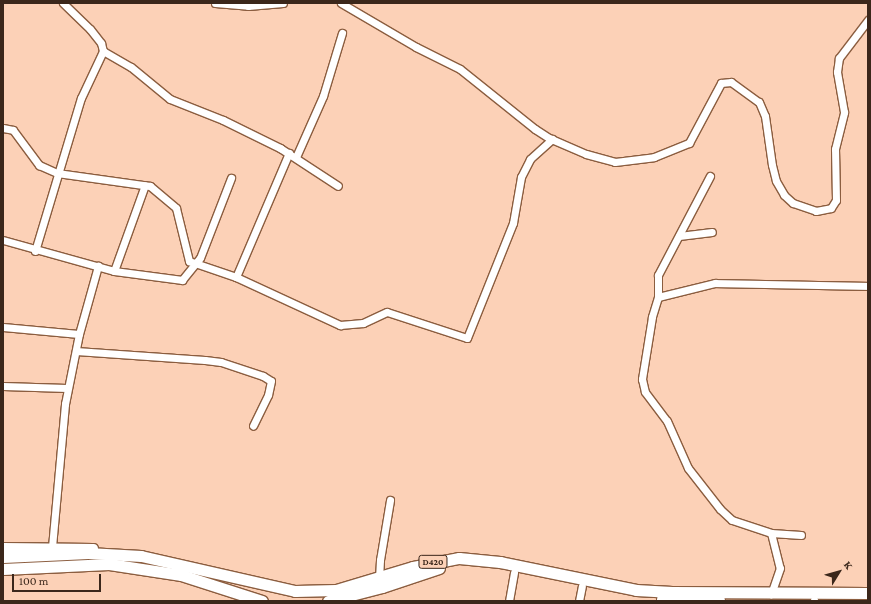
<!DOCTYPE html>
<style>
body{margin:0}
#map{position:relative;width:871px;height:604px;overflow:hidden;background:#fcd1b7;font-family:"Crimson Pro",serif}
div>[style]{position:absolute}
.roads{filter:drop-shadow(1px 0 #8b5d3f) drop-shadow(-1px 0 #8b5d3f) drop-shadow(0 1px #8b5d3f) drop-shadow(0 -1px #8b5d3f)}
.minor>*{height:7px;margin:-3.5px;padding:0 3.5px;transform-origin:3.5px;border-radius:3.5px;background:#fff}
.major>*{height:9px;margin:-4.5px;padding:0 4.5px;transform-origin:4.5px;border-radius:4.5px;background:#fff}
.highway>*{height:11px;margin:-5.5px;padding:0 5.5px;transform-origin:5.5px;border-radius:5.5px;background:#fff}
span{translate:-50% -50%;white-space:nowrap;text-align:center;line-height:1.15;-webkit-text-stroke:4px #fcd1b7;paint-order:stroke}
.shield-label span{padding:1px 3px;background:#fcd1b7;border:1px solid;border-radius:3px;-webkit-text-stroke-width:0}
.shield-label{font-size:9px;color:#3b271b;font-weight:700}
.frame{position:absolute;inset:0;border:4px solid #3b271b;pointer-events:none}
.north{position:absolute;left:819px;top:552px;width:40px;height:40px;-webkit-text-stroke:3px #fcd1b7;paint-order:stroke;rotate:53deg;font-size:11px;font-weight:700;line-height:16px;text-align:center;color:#3b271b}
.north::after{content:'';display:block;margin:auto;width:14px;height:18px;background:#3b271b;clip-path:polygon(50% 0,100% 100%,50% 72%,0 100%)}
.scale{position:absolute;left:12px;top:574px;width:89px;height:18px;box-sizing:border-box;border:2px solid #3b271b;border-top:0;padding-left:5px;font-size:12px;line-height:14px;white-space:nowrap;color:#3b271b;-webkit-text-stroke:3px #fcd1b7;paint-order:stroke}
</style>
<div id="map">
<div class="roads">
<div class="minor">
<div style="left:63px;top:3px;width:37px;rotate:44deg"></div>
<div style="left:90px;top:29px;width:18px;rotate:52deg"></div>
<div style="left:101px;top:43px;width:8px;rotate:76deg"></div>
<div style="left:103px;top:51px;width:32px;rotate:30deg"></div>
<div style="left:131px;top:67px;width:50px;rotate:39.4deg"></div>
<div style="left:170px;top:99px;width:57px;rotate:21.6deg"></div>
<div style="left:223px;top:120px;width:64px;rotate:26.2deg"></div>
<div style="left:280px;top:148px;width:69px;rotate:33.2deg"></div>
<div style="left:215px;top:3px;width:33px;rotate:5deg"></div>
<div style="left:248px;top:6px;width:35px;rotate:-5deg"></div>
<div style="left:341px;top:3px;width:87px;rotate:30.4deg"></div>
<div style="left:416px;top:47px;width:49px;rotate:26.6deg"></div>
<div style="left:460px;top:69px;width:96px;rotate:38.7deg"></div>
<div style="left:535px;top:129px;width:17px;rotate:33deg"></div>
<div style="left:549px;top:138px;width:40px;rotate:23.4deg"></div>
<div style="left:586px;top:154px;width:30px;rotate:15deg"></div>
<div style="left:615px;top:162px;width:39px;rotate:-7deg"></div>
<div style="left:654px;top:157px;width:38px;rotate:-22deg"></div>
<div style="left:689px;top:143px;width:68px;rotate:-61.9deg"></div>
<div style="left:721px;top:83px;width:10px;rotate:-6deg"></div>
<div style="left:731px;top:82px;width:34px;rotate:36deg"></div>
<div style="left:759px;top:102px;width:15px;rotate:67deg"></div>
<div style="left:765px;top:116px;width:49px;rotate:81.9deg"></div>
<div style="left:772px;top:165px;width:16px;rotate:76deg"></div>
<div style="left:776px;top:181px;width:16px;rotate:60deg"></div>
<div style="left:784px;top:195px;width:12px;rotate:42deg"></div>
<div style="left:793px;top:203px;width:24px;rotate:19deg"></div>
<div style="left:816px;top:211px;width:15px;rotate:-11deg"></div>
<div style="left:831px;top:208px;width:9px;rotate:-58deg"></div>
<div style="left:836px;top:200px;width:51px;rotate:-91.1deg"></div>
<div style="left:835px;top:149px;width:38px;rotate:-76deg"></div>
<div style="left:844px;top:112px;width:41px;rotate:-99.9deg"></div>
<div style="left:837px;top:72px;width:14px;rotate:-82deg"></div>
<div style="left:839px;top:58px;width:48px;rotate:-52.7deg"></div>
<div style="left:3px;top:128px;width:10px;rotate:11deg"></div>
<div style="left:13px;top:130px;width:44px;rotate:53.4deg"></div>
<div style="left:39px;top:165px;width:20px;rotate:24deg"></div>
<div style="left:57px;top:173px;width:94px;rotate:8deg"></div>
<div style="left:150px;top:186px;width:34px;rotate:40deg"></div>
<div style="left:176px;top:208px;width:55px;rotate:76.2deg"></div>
<div style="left:189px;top:261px;width:50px;rotate:18.8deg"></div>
<div style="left:236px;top:277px;width:115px;rotate:24.8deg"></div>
<div style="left:340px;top:325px;width:23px;rotate:-5deg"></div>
<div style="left:363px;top:323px;width:26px;rotate:-25deg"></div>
<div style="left:387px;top:312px;width:84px;rotate:18deg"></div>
<div style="left:467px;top:338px;width:124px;rotate:-68.2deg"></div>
<div style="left:513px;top:223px;width:47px;rotate:-80.1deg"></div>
<div style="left:521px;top:177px;width:20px;rotate:-63deg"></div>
<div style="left:530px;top:159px;width:30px;rotate:-42deg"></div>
<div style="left:296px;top:157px;width:67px;rotate:-66.1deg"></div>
<div style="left:323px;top:96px;width:66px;rotate:-73.2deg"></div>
<div style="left:710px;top:176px;width:112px;rotate:117.7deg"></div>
<div style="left:658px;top:275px;width:22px;rotate:90deg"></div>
<div style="left:658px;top:297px;width:21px;rotate:107deg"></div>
<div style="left:652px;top:317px;width:63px;rotate:99.2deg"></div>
<div style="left:642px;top:379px;width:13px;rotate:77deg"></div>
<div style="left:645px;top:392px;width:36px;rotate:53deg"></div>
<div style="left:667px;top:421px;width:51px;rotate:65.9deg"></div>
<div style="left:688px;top:468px;width:52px;rotate:52deg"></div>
<div style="left:720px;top:509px;width:16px;rotate:43deg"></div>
<div style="left:732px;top:520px;width:41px;rotate:18.4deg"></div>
<div style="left:771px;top:533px;width:36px;rotate:76deg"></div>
<div style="left:780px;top:568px;width:28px;rotate:109deg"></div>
<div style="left:679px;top:236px;width:33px;rotate:-7deg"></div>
<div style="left:3px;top:240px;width:115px;rotate:15.6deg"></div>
<div style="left:114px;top:271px;width:69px;rotate:7.5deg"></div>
<div style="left:182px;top:280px;width:28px;rotate:-51deg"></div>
<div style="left:200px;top:258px;width:86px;rotate:-68.8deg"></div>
<div style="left:35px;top:251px;width:160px;rotate:-73.3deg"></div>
<div style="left:81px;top:98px;width:52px;rotate:-64.9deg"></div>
<div style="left:114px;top:271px;width:91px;rotate:-70.2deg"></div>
<div style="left:236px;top:277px;width:135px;rotate:-66.9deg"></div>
<div style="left:658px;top:297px;width:59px;rotate:-13.8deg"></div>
<div style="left:715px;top:283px;width:153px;rotate:1.1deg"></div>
<div style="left:3px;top:327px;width:76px;rotate:5.3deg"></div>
<div style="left:76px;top:351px;width:129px;rotate:4deg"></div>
<div style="left:205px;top:360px;width:16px;rotate:7deg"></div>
<div style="left:221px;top:362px;width:44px;rotate:18.4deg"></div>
<div style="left:263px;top:376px;width:9px;rotate:32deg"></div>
<div style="left:271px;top:381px;width:14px;rotate:102deg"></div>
<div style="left:268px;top:395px;width:34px;rotate:116deg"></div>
<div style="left:3px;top:386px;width:64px;rotate:1.8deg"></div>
<div style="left:771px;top:533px;width:30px;rotate:4deg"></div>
<div style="left:52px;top:547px;width:144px;rotate:-84.8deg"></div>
<div style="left:65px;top:404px;width:71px;rotate:-78.7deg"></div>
<div style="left:79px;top:334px;width:71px;rotate:-74.4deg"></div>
<div style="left:379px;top:579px;width:19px;rotate:-87deg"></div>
<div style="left:380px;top:560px;width:61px;rotate:-80.5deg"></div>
<div style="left:509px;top:601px;width:29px;rotate:-80deg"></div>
<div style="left:579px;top:601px;width:15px;rotate:-79deg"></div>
<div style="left:814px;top:601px;width:1px;rotate:-90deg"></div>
</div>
<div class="major">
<div style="left:3px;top:547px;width:90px;rotate:0.6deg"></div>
</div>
<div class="highway">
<div style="left:3px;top:557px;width:85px;rotate:-2.7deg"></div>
<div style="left:88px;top:553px;width:53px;rotate:3.2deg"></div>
<div style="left:141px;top:556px;width:158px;rotate:12.8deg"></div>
<div style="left:295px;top:591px;width:41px;rotate:-1.4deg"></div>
<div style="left:336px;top:590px;width:80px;rotate:-16.6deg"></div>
<div style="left:413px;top:567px;width:47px;rotate:-11.1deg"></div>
<div style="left:459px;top:558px;width:41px;rotate:5.6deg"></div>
<div style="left:500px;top:562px;width:139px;rotate:11.6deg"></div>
<div style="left:636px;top:590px;width:36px;rotate:3deg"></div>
<div style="left:672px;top:592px;width:196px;rotate:0.3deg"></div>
<div style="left:3px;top:569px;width:106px;rotate:-2.7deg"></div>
<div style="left:109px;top:564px;width:73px;rotate:8.7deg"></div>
<div style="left:181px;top:575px;width:85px;rotate:17.8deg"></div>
<div style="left:662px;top:599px;width:57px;rotate:1deg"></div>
<div style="left:328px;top:601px;width:56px;rotate:-14.5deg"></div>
<div style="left:382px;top:587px;width:60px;rotate:-18.4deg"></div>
</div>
</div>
<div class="shield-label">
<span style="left:433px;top:562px">D420</span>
</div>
<div class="frame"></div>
<div class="north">K</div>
<div class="scale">100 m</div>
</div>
